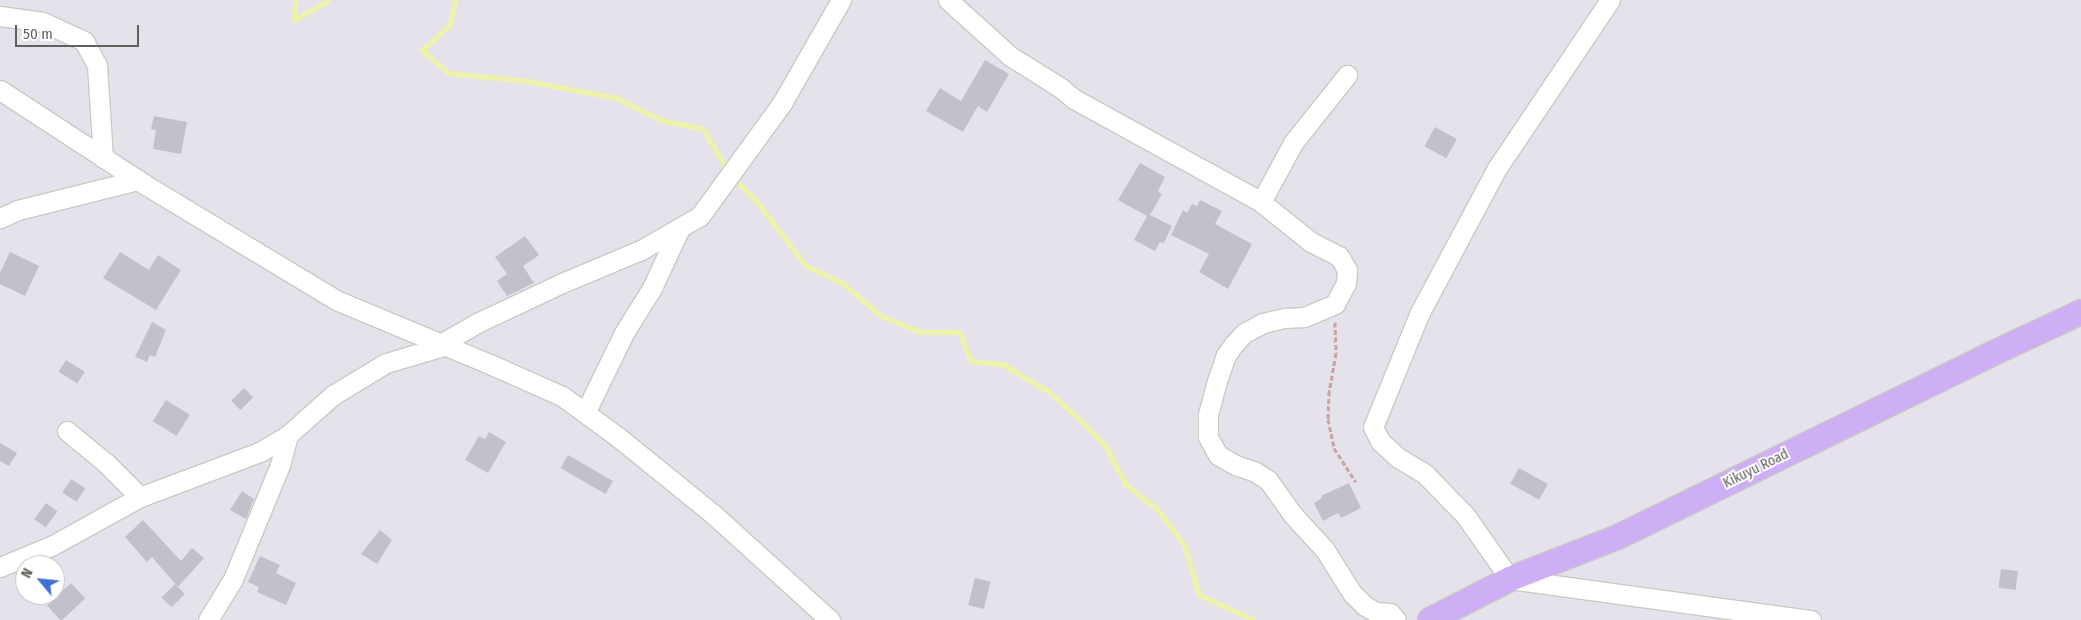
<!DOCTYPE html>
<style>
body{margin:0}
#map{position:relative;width:2081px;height:620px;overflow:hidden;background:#e5e2eb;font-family:"Fira Sans Condensed",sans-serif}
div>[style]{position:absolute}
.stream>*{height:5px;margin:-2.5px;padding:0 2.5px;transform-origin:2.5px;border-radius:2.5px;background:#eff3aa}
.building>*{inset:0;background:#c2c0c8;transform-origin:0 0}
.path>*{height:3px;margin-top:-1.5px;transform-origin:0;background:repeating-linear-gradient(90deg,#c9a2a6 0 5px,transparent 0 7.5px)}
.roads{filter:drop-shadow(1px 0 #c9cbc5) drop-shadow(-1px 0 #c9cbc5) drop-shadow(0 1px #c9cbc5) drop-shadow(0 -1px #c9cbc5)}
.minor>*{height:19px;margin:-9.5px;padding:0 9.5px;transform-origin:9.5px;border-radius:9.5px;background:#fff}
.major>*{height:24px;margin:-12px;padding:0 12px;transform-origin:12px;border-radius:12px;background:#ceaef4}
span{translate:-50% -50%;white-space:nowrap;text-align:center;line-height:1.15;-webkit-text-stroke:4px #fff;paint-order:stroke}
.street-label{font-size:14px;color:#5f615a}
.north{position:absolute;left:15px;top:555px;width:50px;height:50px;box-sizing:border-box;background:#fff;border:1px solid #bfc0bd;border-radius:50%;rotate:298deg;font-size:14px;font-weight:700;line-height:20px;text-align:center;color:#5f615a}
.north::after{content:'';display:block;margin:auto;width:18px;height:22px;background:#416ed1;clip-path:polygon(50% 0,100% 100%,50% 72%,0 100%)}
.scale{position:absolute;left:15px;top:25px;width:124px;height:22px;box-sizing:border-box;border:2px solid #5f615a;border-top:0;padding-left:6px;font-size:15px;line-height:18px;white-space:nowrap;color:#5f615a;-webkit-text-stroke:4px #fff;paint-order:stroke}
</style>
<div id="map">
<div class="stream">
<div style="left:295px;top:0;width:20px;rotate:93deg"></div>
<div style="left:294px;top:20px;width:39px;rotate:-30deg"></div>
<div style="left:455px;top:0;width:25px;rotate:102deg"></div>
<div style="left:450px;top:24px;width:38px;rotate:137deg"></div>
<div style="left:422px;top:50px;width:35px;rotate:41deg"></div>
<div style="left:448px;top:73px;width:79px;rotate:5.8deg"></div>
<div style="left:527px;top:81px;width:91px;rotate:10.8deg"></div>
<div style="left:616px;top:98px;width:50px;rotate:26.1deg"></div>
<div style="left:661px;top:120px;width:43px;rotate:12.1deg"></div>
<div style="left:703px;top:129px;width:48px;rotate:59.7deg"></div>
<div style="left:732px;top:177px;width:35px;rotate:45deg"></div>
<div style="left:757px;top:202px;width:81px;rotate:52.6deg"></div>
<div style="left:806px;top:266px;width:38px;rotate:25deg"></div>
<div style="left:841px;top:282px;width:52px;rotate:40.4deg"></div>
<div style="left:881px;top:316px;width:42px;rotate:22.3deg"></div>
<div style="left:920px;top:332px;width:39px"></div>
<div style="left:959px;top:332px;width:31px;rotate:68deg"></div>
<div style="left:971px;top:361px;width:31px;rotate:6deg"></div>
<div style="left:1002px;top:364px;width:55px;rotate:30.8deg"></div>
<div style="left:1049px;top:392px;width:40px;rotate:42deg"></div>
<div style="left:1079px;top:419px;width:39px;rotate:46deg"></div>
<div style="left:1106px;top:447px;width:43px;rotate:62.2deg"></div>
<div style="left:1126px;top:485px;width:41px;rotate:38deg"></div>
<div style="left:1158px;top:510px;width:44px;rotate:53.4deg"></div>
<div style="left:1184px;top:545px;width:52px;rotate:73.3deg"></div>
<div style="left:1199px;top:595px;width:60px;rotate:24.4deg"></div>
</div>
<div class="building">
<div style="clip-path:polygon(985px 60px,1009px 74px,987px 112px,978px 106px,963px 132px,926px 111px,940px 88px,961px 101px)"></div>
<div style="clip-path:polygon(154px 116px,187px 122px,181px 154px,153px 149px,156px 130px,151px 129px)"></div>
<div style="left:1435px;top:127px;width:25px;height:22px;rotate:29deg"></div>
<div style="clip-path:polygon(1140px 163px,1165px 177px,1158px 191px,1162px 194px,1150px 215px,1172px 226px,1164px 243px,1160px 242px,1155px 251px,1134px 240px,1147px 216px,1118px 200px)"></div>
<div style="clip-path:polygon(1200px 200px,1222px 211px,1215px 224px,1252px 244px,1228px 289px,1199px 272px,1209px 254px,1171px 235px,1183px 210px,1187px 213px,1192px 204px,1197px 206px)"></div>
<div style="clip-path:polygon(525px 236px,539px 255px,523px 266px,534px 283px,507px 296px,497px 281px,507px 274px,495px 257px)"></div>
<div style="clip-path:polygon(10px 252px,39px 266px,25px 296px,0 284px,0 273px)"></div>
<div style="clip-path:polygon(120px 252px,149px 270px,158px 255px,181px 270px,156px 310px,103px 278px)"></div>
<div style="clip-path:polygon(152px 322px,166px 330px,155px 357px,150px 355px,147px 362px,135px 357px)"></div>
<div style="left:66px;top:360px;width:22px;height:14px;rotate:32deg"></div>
<div style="left:244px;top:388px;width:13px;height:18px;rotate:45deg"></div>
<div style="left:166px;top:400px;width:28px;height:25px;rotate:32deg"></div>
<div style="clip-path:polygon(489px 432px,506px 442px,488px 473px,465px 460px,479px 436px,485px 439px)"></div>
<div style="clip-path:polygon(0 443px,17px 453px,9px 466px,0 461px)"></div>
<div style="left:568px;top:455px;width:52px;height:15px;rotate:30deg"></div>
<div style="left:1519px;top:468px;width:33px;height:18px;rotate:29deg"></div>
<div style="left:71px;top:479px;width:17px;height:16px;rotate:33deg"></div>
<div style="clip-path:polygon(1349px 483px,1361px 508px,1341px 518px,1338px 513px,1323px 521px,1314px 503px,1322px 498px,1321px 496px)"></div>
<div style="clip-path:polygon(242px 491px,254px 499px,246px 519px,230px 510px)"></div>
<div style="left:46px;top:503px;width:14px;height:20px;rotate:36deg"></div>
<div style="clip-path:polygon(143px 520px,181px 561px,192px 548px,204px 558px,178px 587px,152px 557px,147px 562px,125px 537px)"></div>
<div style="clip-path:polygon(380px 530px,392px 540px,377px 564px,361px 554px)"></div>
<div style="clip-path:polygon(260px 556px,280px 565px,276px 573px,296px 583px,286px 605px,257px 592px,259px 587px,248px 582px)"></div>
<div style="left:2001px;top:569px;width:17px;height:19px;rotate:7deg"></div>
<div style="left:975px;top:578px;width:16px;height:28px;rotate:14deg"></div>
<div style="left:71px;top:583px;width:21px;height:33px;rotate:47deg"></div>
<div style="left:175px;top:584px;width:14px;height:19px;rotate:45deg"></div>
</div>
<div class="path">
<div style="left:1335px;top:322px;width:31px;rotate:88deg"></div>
<div style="left:1336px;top:353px;width:39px;rotate:100deg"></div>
<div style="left:1329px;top:391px;width:28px;rotate:92deg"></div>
<div style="left:1328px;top:419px;width:30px;rotate:78deg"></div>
<div style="left:1334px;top:448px;width:40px;rotate:57.1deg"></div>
</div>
<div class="roads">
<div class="minor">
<div style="left:948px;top:0;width:84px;rotate:42.1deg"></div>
<div style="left:1010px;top:56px;width:60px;rotate:32.1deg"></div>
<div style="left:1061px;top:88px;width:17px;rotate:40deg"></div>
<div style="left:1074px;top:99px;width:213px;rotate:28.8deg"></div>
<div style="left:1261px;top:202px;width:64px;rotate:38.7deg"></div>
<div style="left:1311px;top:242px;width:31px;rotate:27deg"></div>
<div style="left:1339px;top:256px;width:16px;rotate:60deg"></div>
<div style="left:1347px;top:270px;width:13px;rotate:94deg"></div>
<div style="left:1346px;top:283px;width:24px;rotate:118deg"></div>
<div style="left:1335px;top:304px;width:34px;rotate:157deg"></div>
<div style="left:1304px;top:317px;width:20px;rotate:177deg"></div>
<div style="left:1284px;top:318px;width:22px;rotate:167deg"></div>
<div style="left:1263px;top:323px;width:21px;rotate:152deg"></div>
<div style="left:1244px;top:333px;width:15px;rotate:132deg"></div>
<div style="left:1234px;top:344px;width:14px;rotate:126deg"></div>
<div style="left:1226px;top:355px;width:28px;rotate:109deg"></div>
<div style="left:1217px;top:381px;width:35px;rotate:105deg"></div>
<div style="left:1208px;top:415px;width:22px;rotate:90deg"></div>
<div style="left:1208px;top:437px;width:21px;rotate:61deg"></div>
<div style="left:1218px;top:455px;width:20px;rotate:30deg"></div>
<div style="left:1235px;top:465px;width:20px;rotate:18deg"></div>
<div style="left:1254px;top:471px;width:17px;rotate:33deg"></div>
<div style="left:1268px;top:480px;width:43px;rotate:54.5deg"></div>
<div style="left:1293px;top:515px;width:47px;rotate:47.6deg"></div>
<div style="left:1325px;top:550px;width:51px;rotate:57.9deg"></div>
<div style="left:1352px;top:593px;width:18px;rotate:45deg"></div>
<div style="left:1365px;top:606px;width:13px;rotate:29deg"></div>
<div style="left:1376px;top:612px;width:14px;rotate:4deg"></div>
<div style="left:1390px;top:613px;width:9px;rotate:49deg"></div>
<div style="left:1610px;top:0;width:202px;rotate:123.9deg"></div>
<div style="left:1497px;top:168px;width:163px;rotate:118.1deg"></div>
<div style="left:1420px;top:312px;width:124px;rotate:112.2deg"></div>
<div style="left:1373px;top:427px;width:16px;rotate:63deg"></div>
<div style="left:1380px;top:441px;width:23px;rotate:43deg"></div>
<div style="left:1397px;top:457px;width:33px;rotate:31deg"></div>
<div style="left:1425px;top:474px;width:57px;rotate:45.7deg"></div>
<div style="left:1465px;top:515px;width:78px;rotate:54.9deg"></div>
<div style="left:1510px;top:579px;width:304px;rotate:7.8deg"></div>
<div style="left:0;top:16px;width:43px;rotate:7.9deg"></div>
<div style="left:43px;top:22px;width:45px;rotate:24.9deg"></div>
<div style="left:84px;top:41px;width:27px;rotate:62deg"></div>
<div style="left:97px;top:65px;width:93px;rotate:86.3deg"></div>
<div style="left:0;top:90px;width:172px;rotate:33.1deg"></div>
<div style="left:144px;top:184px;width:224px;rotate:31.1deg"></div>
<div style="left:336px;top:300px;width:169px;rotate:22.6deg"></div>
<div style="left:492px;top:365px;width:77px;rotate:23.9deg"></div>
<div style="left:562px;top:396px;width:69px;rotate:36.2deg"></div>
<div style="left:618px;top:437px;width:122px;rotate:39deg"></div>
<div style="left:713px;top:514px;width:158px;rotate:42.2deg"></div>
<div style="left:1261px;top:202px;width:67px;rotate:-61.5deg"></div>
<div style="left:1293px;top:143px;width:87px;rotate:-51.5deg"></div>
<div style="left:0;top:218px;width:20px;rotate:-24deg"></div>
<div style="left:18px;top:210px;width:123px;rotate:-14.1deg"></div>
<div style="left:442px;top:343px;width:40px;rotate:-29.7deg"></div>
<div style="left:477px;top:323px;width:94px;rotate:-25.2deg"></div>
<div style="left:562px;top:283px;width:86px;rotate:-22.7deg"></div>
<div style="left:641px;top:250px;width:68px;rotate:-30deg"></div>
<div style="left:700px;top:216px;width:140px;rotate:-54deg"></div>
<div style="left:782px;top:103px;width:119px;rotate:-60.2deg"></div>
<div style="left:585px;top:413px;width:89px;rotate:-64deg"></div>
<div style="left:624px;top:333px;width:53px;rotate:-58.1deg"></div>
<div style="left:652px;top:288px;width:66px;rotate:-65deg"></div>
<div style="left:67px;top:431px;width:50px;rotate:39.4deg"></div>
<div style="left:106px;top:463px;width:48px;rotate:45deg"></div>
<div style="left:0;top:567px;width:57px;rotate:-22.5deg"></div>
<div style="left:53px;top:545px;width:99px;rotate:-28.9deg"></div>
<div style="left:140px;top:497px;width:128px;rotate:-20.6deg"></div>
<div style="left:260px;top:452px;width:33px;rotate:-31deg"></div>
<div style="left:288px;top:435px;width:60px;rotate:-41.6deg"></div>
<div style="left:333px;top:395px;width:62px;rotate:-31.1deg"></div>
<div style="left:386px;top:363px;width:64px;rotate:-16.4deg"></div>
<div style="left:208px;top:620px;width:48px;rotate:-58.6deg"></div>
<div style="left:233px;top:579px;width:123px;rotate:-67.6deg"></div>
<div style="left:280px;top:465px;width:31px;rotate:-75deg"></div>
</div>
<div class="major">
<div style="left:1430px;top:620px;width:90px;rotate:-27.1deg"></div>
<div style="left:1510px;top:579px;width:116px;rotate:-21.3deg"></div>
<div style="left:1618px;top:537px;width:407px;rotate:-26.1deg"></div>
<div style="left:1983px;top:358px;width:108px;rotate:-25.1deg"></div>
</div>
</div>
<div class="street-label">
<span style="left:1756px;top:469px;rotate:-26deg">Kikuyu Road</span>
</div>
<div class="north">N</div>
<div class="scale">50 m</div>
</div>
